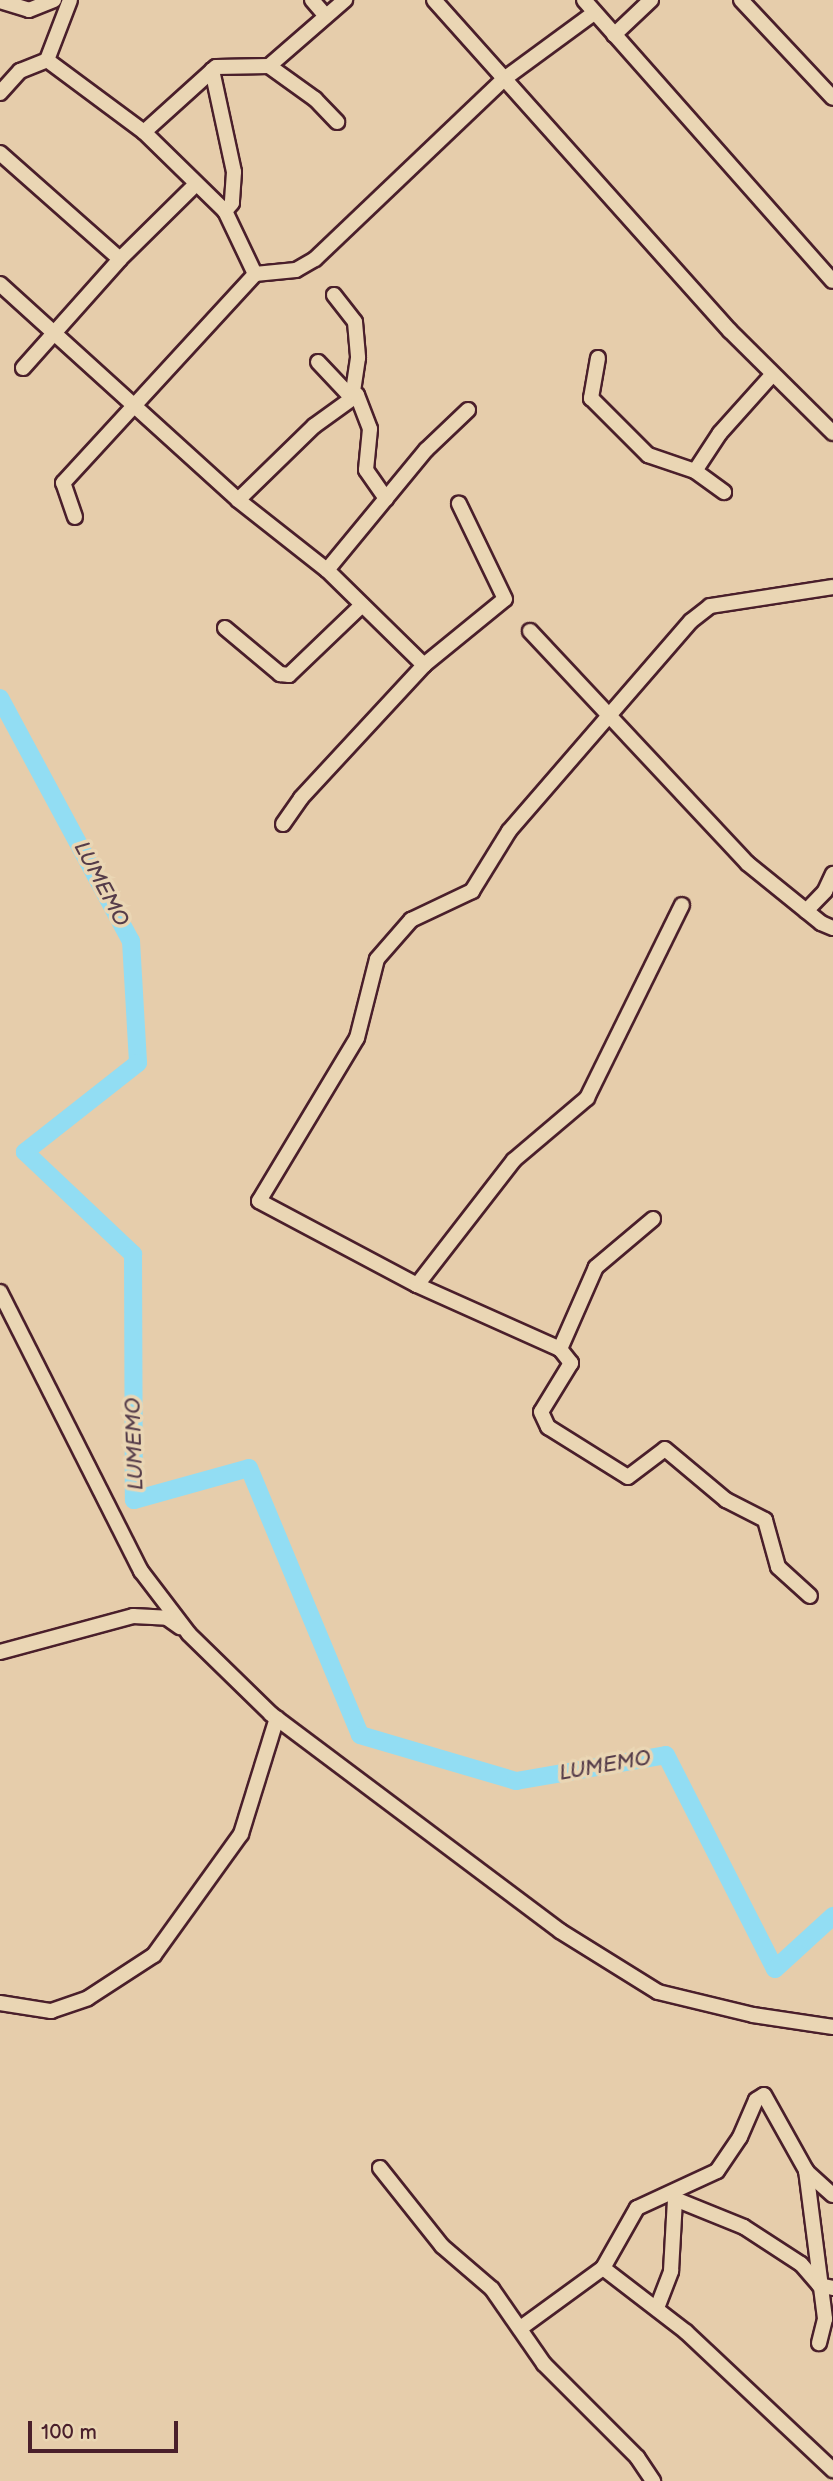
<!DOCTYPE html>
<style>
body{margin:0}
#map{position:relative;width:833px;height:2481px;overflow:hidden;background:#e6cdab;font-family:"Balsamiq Sans",sans-serif}
div>[style]{position:absolute}
.river>*{height:18px;margin:-9px;padding:0 9px;transform-origin:9px;border-radius:9px;background:#92ddf3}
.roads{filter:drop-shadow(2px 0 #4a1f2b) drop-shadow(-2px 0 #4a1f2b) drop-shadow(0 2px #4a1f2b) drop-shadow(0 -2px #4a1f2b)}
.minor>*{height:14px;margin:-7px;padding:0 7px;transform-origin:7px;border-radius:7px;background:#ead6b4}
span{translate:-50% -50%;white-space:nowrap;text-align:center;line-height:1.15;-webkit-text-stroke:7px #ead6b4;paint-order:stroke}
.water-label{font-size:21px;color:#553c49;font-style:italic}
.scale{position:absolute;left:28px;top:2421px;width:150px;height:32px;box-sizing:border-box;border:4px solid #4a1f2b;border-top:0;padding-left:9px;font-size:21px;line-height:24px;white-space:nowrap;color:#4a1f2b;-webkit-text-stroke:5px #ead6b4;paint-order:stroke}
</style>
<div id="map">
<div class="river">
<div style="left:0;top:698px;width:276px;rotate:61.7deg"></div>
<div style="left:131px;top:941px;width:122px;rotate:86.7deg"></div>
<div style="left:138px;top:1063px;width:144px;rotate:141.8deg"></div>
<div style="left:25px;top:1152px;width:149px;rotate:43.4deg"></div>
<div style="left:133px;top:1254px;width:246px;rotate:89.8deg"></div>
<div style="left:134px;top:1500px;width:119px;rotate:-15.5deg"></div>
<div style="left:249px;top:1468px;width:289px;rotate:67.4deg"></div>
<div style="left:360px;top:1735px;width:163px;rotate:16.4deg"></div>
<div style="left:516px;top:1781px;width:152px;rotate:-9.8deg"></div>
<div style="left:666px;top:1755px;width:240px;rotate:63deg"></div>
<div style="left:775px;top:1969px;width:79px;rotate:-42.4deg"></div>
</div>
<div class="roads">
<div class="minor">
<div style="left:312px;top:0;width:20px;rotate:49deg"></div>
<div style="left:434px;top:0;width:444px;rotate:48.2deg"></div>
<div style="left:730px;top:331px;width:145px;rotate:44.7deg"></div>
<div style="left:584px;top:0;width:375px;rotate:48.5deg"></div>
<div style="left:741px;top:0;width:134px;rotate:46.8deg"></div>
<div style="left:0;top:1px;width:30px;rotate:17deg"></div>
<div style="left:29px;top:10px;width:27px;rotate:-22deg"></div>
<div style="left:614px;top:35px;width:51px;rotate:-43.4deg"></div>
<div style="left:47px;top:60px;width:64px;rotate:-69deg"></div>
<div style="left:269px;top:66px;width:57px;rotate:35.7deg"></div>
<div style="left:315px;top:99px;width:32px;rotate:46deg"></div>
<div style="left:212px;top:70px;width:104px;rotate:77.8deg"></div>
<div style="left:234px;top:172px;width:31px;rotate:94deg"></div>
<div style="left:232px;top:203px;width:11px;rotate:131deg"></div>
<div style="left:0;top:93px;width:30px;rotate:-48deg"></div>
<div style="left:20px;top:71px;width:29px;rotate:-22deg"></div>
<div style="left:47px;top:60px;width:121px;rotate:36.6deg"></div>
<div style="left:144px;top:132px;width:113px;rotate:44.3deg"></div>
<div style="left:225px;top:211px;width:70px;rotate:64.5deg"></div>
<div style="left:144px;top:132px;width:97px;rotate:-42.1deg"></div>
<div style="left:216px;top:67px;width:53px;rotate:-1.1deg"></div>
<div style="left:269px;top:66px;width:101px;rotate:-41deg"></div>
<div style="left:0;top:153px;width:160px;rotate:41.5deg"></div>
<div style="left:0;top:284px;width:321px;rotate:42.2deg"></div>
<div style="left:238px;top:500px;width:113px;rotate:38.2deg"></div>
<div style="left:327px;top:570px;width:136px;rotate:44.4deg"></div>
<div style="left:334px;top:295px;width:34px;rotate:52deg"></div>
<div style="left:355px;top:322px;width:36px;rotate:85deg"></div>
<div style="left:358px;top:358px;width:40px;rotate:98.5deg"></div>
<div style="left:598px;top:358px;width:41px;rotate:99.9deg"></div>
<div style="left:591px;top:398px;width:81px;rotate:45deg"></div>
<div style="left:648px;top:455px;width:50px;rotate:18.8deg"></div>
<div style="left:695px;top:471px;width:36px;rotate:36deg"></div>
<div style="left:318px;top:362px;width:50px;rotate:46.6deg"></div>
<div style="left:23px;top:368px;width:146px;rotate:-48.3deg"></div>
<div style="left:120px;top:259px;width:105px;rotate:-44.6deg"></div>
<div style="left:695px;top:471px;width:45px;rotate:-56.7deg"></div>
<div style="left:720px;top:433px;width:78px;rotate:-48.1deg"></div>
<div style="left:238px;top:500px;width:106px;rotate:-44.2deg"></div>
<div style="left:314px;top:426px;width:53px;rotate:-35.8deg"></div>
<div style="left:357px;top:395px;width:36px;rotate:69deg"></div>
<div style="left:370px;top:429px;width:41px;rotate:95.6deg"></div>
<div style="left:366px;top:470px;width:35px;rotate:55deg"></div>
<div style="left:75px;top:517px;width:36px;rotate:-109deg"></div>
<div style="left:63px;top:483px;width:284px;rotate:-47.4deg"></div>
<div style="left:255px;top:274px;width:41px;rotate:-5.6deg"></div>
<div style="left:296px;top:270px;width:22px;rotate:-30deg"></div>
<div style="left:315px;top:259px;width:261px;rotate:-43.6deg"></div>
<div style="left:504px;top:79px;width:112px;rotate:-36.3deg"></div>
<div style="left:327px;top:570px;width:156px;rotate:-50.5deg"></div>
<div style="left:426px;top:450px;width:58px;rotate:-43.6deg"></div>
<div style="left:225px;top:628px;width:72px;rotate:39.9deg"></div>
<div style="left:280px;top:674px;width:9px;rotate:6deg"></div>
<div style="left:289px;top:675px;width:101px;rotate:-43.8deg"></div>
<div style="left:530px;top:631px;width:318px;rotate:46.9deg"></div>
<div style="left:747px;top:863px;width:95px;rotate:39deg"></div>
<div style="left:821px;top:923px;width:13px;rotate:23deg"></div>
<div style="left:283px;top:824px;width:32px;rotate:-55deg"></div>
<div style="left:301px;top:798px;width:181px;rotate:-47.2deg"></div>
<div style="left:424px;top:665px;width:104px;rotate:-39.2deg"></div>
<div style="left:505px;top:599px;width:106px;rotate:-115.8deg"></div>
<div style="left:806px;top:911px;width:28px;rotate:-46deg"></div>
<div style="left:825px;top:891px;width:19px;rotate:-65deg"></div>
<div style="left:653px;top:1219px;width:75px;rotate:139.9deg"></div>
<div style="left:596px;top:1267px;width:90px;rotate:113.7deg"></div>
<div style="left:560px;top:1349px;width:157px;rotate:-155.9deg"></div>
<div style="left:417px;top:1285px;width:179px;rotate:-152deg"></div>
<div style="left:259px;top:1201px;width:190px;rotate:-59deg"></div>
<div style="left:357px;top:1038px;width:81px;rotate:-75.8deg"></div>
<div style="left:377px;top:959px;width:52px;rotate:-48.9deg"></div>
<div style="left:411px;top:920px;width:68px;rotate:-25.4deg"></div>
<div style="left:472px;top:891px;width:70px;rotate:-58.3deg"></div>
<div style="left:509px;top:831px;width:278px;rotate:-49.1deg"></div>
<div style="left:691px;top:621px;width:24px;rotate:-38deg"></div>
<div style="left:710px;top:606px;width:124px;rotate:-8.8deg"></div>
<div style="left:417px;top:1285px;width:158px;rotate:-52.2deg"></div>
<div style="left:514px;top:1160px;width:96px;rotate:-40.3deg"></div>
<div style="left:587px;top:1098px;width:215px;rotate:-63.8deg"></div>
<div style="left:0;top:1292px;width:313px;rotate:63.2deg"></div>
<div style="left:141px;top:1571px;width:79px;rotate:52.7deg"></div>
<div style="left:189px;top:1634px;width:115px;rotate:44.3deg"></div>
<div style="left:271px;top:1714px;width:361px;rotate:36.9deg"></div>
<div style="left:560px;top:1931px;width:115px;rotate:31.9deg"></div>
<div style="left:658px;top:1992px;width:98px;rotate:13.6deg"></div>
<div style="left:753px;top:2015px;width:81px;rotate:8.5deg"></div>
<div style="left:560px;top:1349px;width:18px;rotate:52deg"></div>
<div style="left:571px;top:1363px;width:57px;rotate:121.5deg"></div>
<div style="left:541px;top:1412px;width:17px;rotate:65deg"></div>
<div style="left:548px;top:1427px;width:94px;rotate:32deg"></div>
<div style="left:628px;top:1477px;width:46px;rotate:-37.1deg"></div>
<div style="left:665px;top:1449px;width:80px;rotate:39.9deg"></div>
<div style="left:726px;top:1500px;width:44px;rotate:27.1deg"></div>
<div style="left:765px;top:1520px;width:49px;rotate:74.5deg"></div>
<div style="left:778px;top:1567px;width:43px;rotate:42.2deg"></div>
<div style="left:0;top:1652px;width:138px;rotate:-15.1deg"></div>
<div style="left:133px;top:1616px;width:34px;rotate:3deg"></div>
<div style="left:167px;top:1618px;width:16px;rotate:35deg"></div>
<div style="left:0;top:2003px;width:52px;rotate:8.9deg"></div>
<div style="left:51px;top:2011px;width:39px;rotate:-19deg"></div>
<div style="left:88px;top:1998px;width:79px;rotate:-33.1deg"></div>
<div style="left:154px;top:1955px;width:149px;rotate:-54.3deg"></div>
<div style="left:241px;top:1834px;width:121px;rotate:-72.8deg"></div>
<div style="left:380px;top:2168px;width:100px;rotate:51.5deg"></div>
<div style="left:442px;top:2246px;width:66px;rotate:40.7deg"></div>
<div style="left:492px;top:2289px;width:91px;rotate:55.3deg"></div>
<div style="left:544px;top:2364px;width:132px;rotate:45deg"></div>
<div style="left:637px;top:2457px;width:29px;rotate:56deg"></div>
<div style="left:806px;top:2171px;width:36px;rotate:42deg"></div>
<div style="left:675px;top:2192px;width:7px;rotate:90deg"></div>
<div style="left:675px;top:2199px;width:74px;rotate:22.1deg"></div>
<div style="left:744px;top:2227px;width:68px;rotate:33deg"></div>
<div style="left:801px;top:2264px;width:28px;rotate:49deg"></div>
<div style="left:819px;top:2285px;width:14px;rotate:12deg"></div>
<div style="left:603px;top:2268px;width:105px;rotate:37.6deg"></div>
<div style="left:686px;top:2332px;width:202px;rotate:43.2deg"></div>
<div style="left:657px;top:2308px;width:40px;rotate:-69deg"></div>
<div style="left:671px;top:2271px;width:72px;rotate:-86.8deg"></div>
<div style="left:522px;top:2327px;width:100px;rotate:-36.1deg"></div>
<div style="left:603px;top:2268px;width:69px;rotate:-60.5deg"></div>
<div style="left:637px;top:2208px;width:88px;rotate:-24.8deg"></div>
<div style="left:717px;top:2171px;width:41px;rotate:-55.9deg"></div>
<div style="left:740px;top:2137px;width:40px;rotate:-66.6deg"></div>
<div style="left:756px;top:2100px;width:9px;rotate:-32deg"></div>
<div style="left:764px;top:2095px;width:86px;rotate:60.8deg"></div>
<div style="left:806px;top:2170px;width:150px;rotate:82.7deg"></div>
<div style="left:825px;top:2319px;width:25px;rotate:104deg"></div>
</div>
</div>
<div class="water-label">
<span style="left:101px;top:884px;rotate:62deg">LUMEMO</span>
<span style="left:135px;top:1444px;rotate:-92deg">LUMEMO</span>
<span style="left:605px;top:1766px;rotate:-10deg">LUMEMO</span>
</div>
<div class="scale">100 m</div>
</div>
